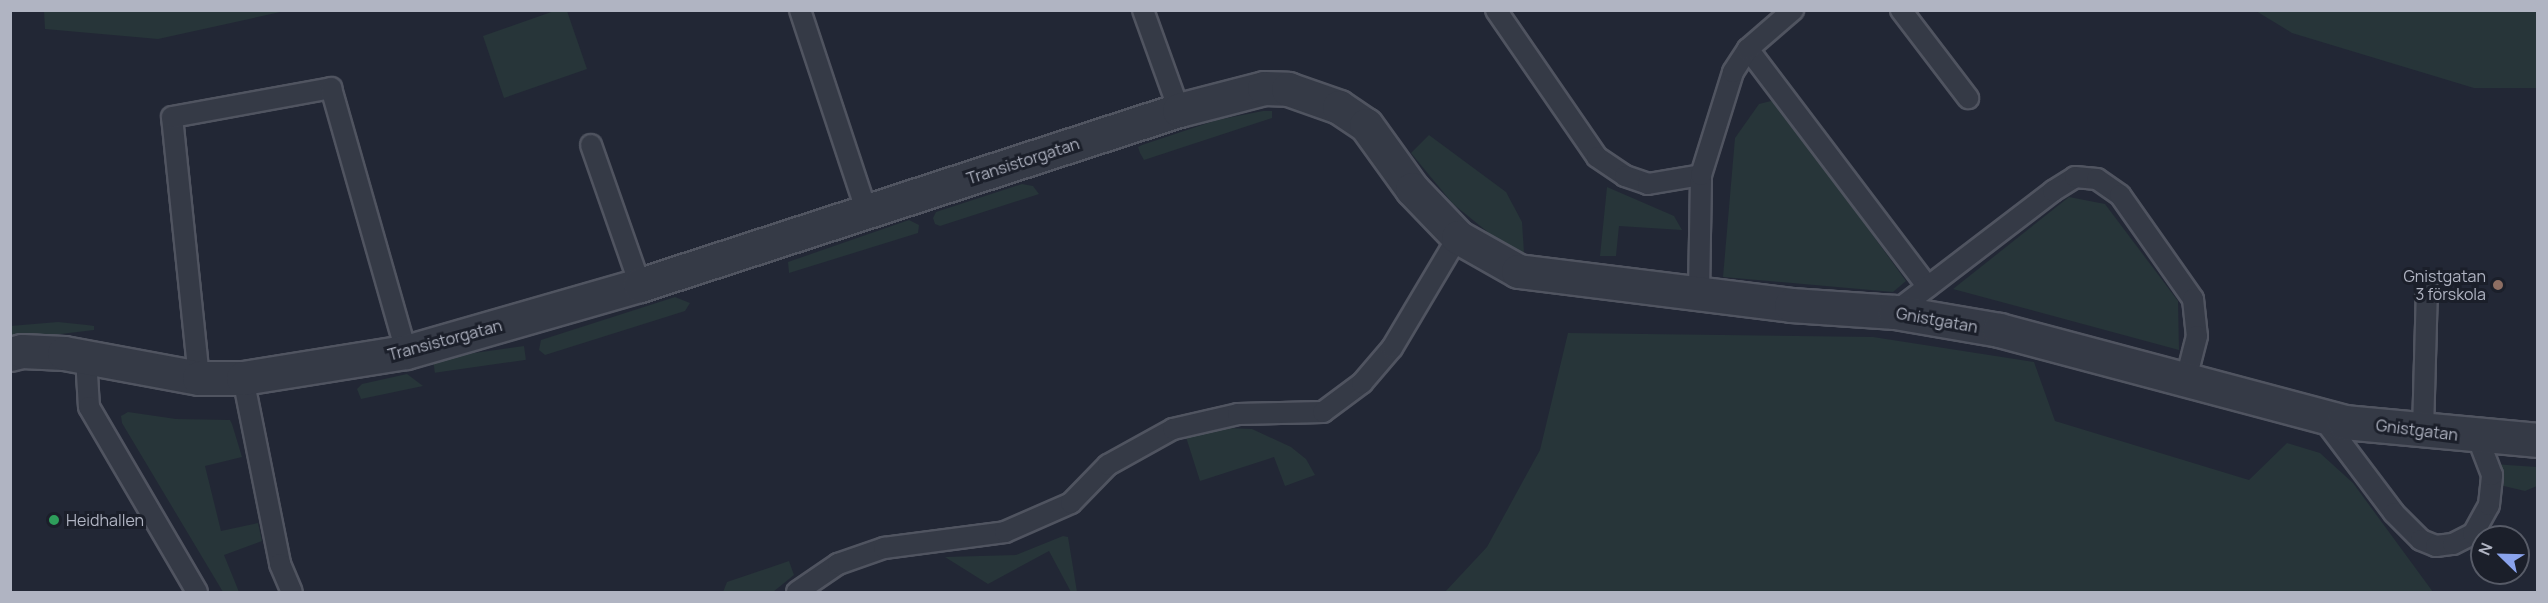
<!DOCTYPE html>
<meta charset="utf-8">
<style>
body{margin:0}
#map{position:relative;width:2548px;height:603px;overflow:hidden;background:#222735;font-family:Manrope,sans-serif}
div>[style]{position:absolute}
.green>*{inset:0;background:#273539;transform-origin:0 0}
.roads{filter:drop-shadow(2px 0 #505460) drop-shadow(-2px 0 #505460) drop-shadow(0 2px #505460) drop-shadow(0 -2px #505460)}
.lane>*{height:20px;margin:-10px;padding:0 10px;transform-origin:10px;border-radius:10px;background:#353a46}
.street>*{height:33px;margin:-16.5px;padding:0 16.5px;transform-origin:16.5px;border-radius:16.5px;background:#353a46}
.dots>*{width:16px;height:16px;translate:-50% -50%;box-sizing:border-box;border:3px solid #1b1f2a;border-radius:50%}
span{translate:-50% -50%;white-space:nowrap;text-align:center;line-height:1.15;-webkit-text-stroke:6px #1b1f2a;paint-order:stroke}
.street-label{font-size:16px;color:#b0b4c2}
.poi-label{font-size:16px;color:#b0b4c2}
.right{translate:-100% -50%;text-align:right}
.left{translate:0 -50%;text-align:left}
.frame{position:absolute;inset:0;border:12px solid #b0b4c2;pointer-events:none}
.north{position:absolute;left:2470px;top:525px;width:60px;height:60px;box-sizing:border-box;background:#1b1f2a;border:2px solid #575b67;border-radius:50%;rotate:293deg;font-size:16px;font-weight:700;line-height:24px;text-align:center;color:#b0b4c2}
.north::after{content:'';display:block;margin:auto;width:21px;height:27px;background:#8aa3ec;clip-path:polygon(50% 0,100% 100%,50% 72%,0 100%)}
</style>
<div id="map">
<div class="green">
<div style="clip-path:polygon(557px 10px,567px 11px,587px 69px,504px 98px,483px 36px)"></div>
<div style="clip-path:polygon(44px 11px,44px 10px,285px 11px,158px 39px,45px 29px)"></div>
<div style="clip-path:polygon(2256px 11px,2537px 11px,2537px 88px,2474px 88px,2292px 33px)"></div>
<div style="clip-path:polygon(1775px 100px,1906px 281px,1893px 292px,1723px 277px,1735px 138px,1759px 104px)"></div>
<div style="clip-path:polygon(1263px 111px,1272px 111px,1272px 118px,1144px 160px,1140px 153px,1138px 147px,1142px 145px,1217px 120px)"></div>
<div style="clip-path:polygon(1429px 135px,1506px 192px,1522px 222px,1524px 253px,1494px 237px,1453px 204px,1411px 153px)"></div>
<div style="clip-path:polygon(1022px 184px,1033px 186px,1039px 194px,940px 226px,935px 224px,933px 218px,936px 212px)"></div>
<div style="clip-path:polygon(1607px 187px,1674px 216px,1682px 230px,1619px 226px,1616px 256px,1600px 256px)"></div>
<div style="clip-path:polygon(2069px 197px,2105px 204px,2178px 301px,2179px 350px,1953px 289px)"></div>
<div style="clip-path:polygon(909px 220px,919px 225px,918px 233px,789px 273px,788px 262px)"></div>
<div style="clip-path:polygon(675px 297px,690px 303px,685px 311px,545px 355px,539px 350px,541px 340px)"></div>
<div style="clip-path:polygon(58px 322px,87px 325px,94px 326px,94px 330px,11px 340px,10px 326px)"></div>
<div style="clip-path:polygon(1568px 333px,1873px 337px,2034px 362px,2055px 421px,2249px 480px,2287px 443px,2320px 453px,2353px 483px,2433px 592px,1445px 592px,1487px 547px,1540px 450px)"></div>
<div style="left:524px;top:346px;width:14px;height:92px;rotate:82deg"></div>
<div style="clip-path:polygon(407px 374px,423px 386px,361px 399px,357px 389px,362px 384px)"></div>
<div style="clip-path:polygon(128px 412px,176px 419px,230px 420px,232px 424px,242px 457px,205px 466px,221px 531px,258px 523px,262px 541px,224px 555px,239px 592px,223px 592px,122px 423px,121px 416px)"></div>
<div style="clip-path:polygon(1228px 428px,1252px 429px,1291px 447px,1306px 459px,1315px 475px,1285px 486px,1274px 457px,1200px 481px,1186px 437px)"></div>
<div style="clip-path:polygon(2493px 464px,2537px 467px,2537px 486px,2525px 491px,2491px 483px)"></div>
<div style="clip-path:polygon(1063px 536px,1068px 537px,1077px 592px,1071px 592px,1049px 551px,988px 584px,945px 557px,1016px 555px)"></div>
<div style="clip-path:polygon(789px 561px,794px 575px,773px 592px,723px 592px,727px 582px)"></div>
</div>
<div class="roads">
<div class="lane">
<div style="left:800px;top:10px;width:211px;rotate:71.7deg"></div>
<div style="left:1143px;top:10px;width:106px;rotate:70.2deg"></div>
<div style="left:1496px;top:10px;width:178px;rotate:55.5deg"></div>
<div style="left:1597px;top:157px;width:34px;rotate:34deg"></div>
<div style="left:1625px;top:176px;width:24px;rotate:19deg"></div>
<div style="left:1648px;top:184px;width:54px;rotate:-9.6deg"></div>
<div style="left:1901px;top:10px;width:111px;rotate:52.7deg"></div>
<div style="left:1748px;top:49px;width:298px;rotate:52.9deg"></div>
<div style="left:591px;top:145px;width:148px;rotate:70.7deg"></div>
<div style="left:1699px;top:293px;width:118px;rotate:-89deg"></div>
<div style="left:1701px;top:175px;width:108px;rotate:-72.7deg"></div>
<div style="left:1733px;top:72px;width:27px;rotate:-57deg"></div>
<div style="left:1748px;top:49px;width:60px;rotate:-40.9deg"></div>
<div style="left:1895px;top:312px;width:199px;rotate:-37.4deg"></div>
<div style="left:2053px;top:191px;width:26px;rotate:-32deg"></div>
<div style="left:2075px;top:177px;width:22px;rotate:5deg"></div>
<div style="left:2097px;top:179px;width:28px;rotate:35deg"></div>
<div style="left:2120px;top:195px;width:127px;rotate:54.9deg"></div>
<div style="left:2193px;top:299px;width:37px;rotate:84deg"></div>
<div style="left:2197px;top:336px;width:44px;rotate:104.3deg"></div>
<div style="left:86px;top:357px;width:50px;rotate:86.6deg"></div>
<div style="left:89px;top:407px;width:214px;rotate:59.7deg"></div>
<div style="left:199px;top:378px;width:262px;rotate:-95.9deg"></div>
<div style="left:172px;top:117px;width:162px;rotate:-10.3deg"></div>
<div style="left:331px;top:88px;width:274px;rotate:74.1deg"></div>
<div style="left:243px;top:378px;width:190px;rotate:78.7deg"></div>
<div style="left:280px;top:564px;width:30px;rotate:67deg"></div>
<div style="left:2321px;top:416px;width:121px;rotate:53deg"></div>
<div style="left:2394px;top:513px;width:38px;rotate:45deg"></div>
<div style="left:2421px;top:540px;width:16px;rotate:22deg"></div>
<div style="left:2436px;top:546px;width:17px;rotate:-7deg"></div>
<div style="left:2453px;top:544px;width:22px;rotate:-27deg"></div>
<div style="left:2473px;top:534px;width:33px;rotate:-61deg"></div>
<div style="left:2489px;top:505px;width:30px;rotate:-84deg"></div>
<div style="left:2492px;top:475px;width:40px;rotate:-111deg"></div>
<div style="left:2423px;top:431px;width:145px;rotate:-88.4deg"></div>
<div style="left:797px;top:592px;width:50px;rotate:-34.3deg"></div>
<div style="left:838px;top:564px;width:49px;rotate:-19.2deg"></div>
<div style="left:884px;top:548px;width:122px;rotate:-7.5deg"></div>
<div style="left:1005px;top:532px;width:72px;rotate:-23.7deg"></div>
<div style="left:1071px;top:503px;width:53px;rotate:-45.8deg"></div>
<div style="left:1108px;top:465px;width:74px;rotate:-29deg"></div>
<div style="left:1173px;top:429px;width:67px;rotate:-13deg"></div>
<div style="left:1238px;top:414px;width:85px;rotate:-1.3deg"></div>
<div style="left:1323px;top:412px;width:49px;rotate:-36.6deg"></div>
<div style="left:1362px;top:383px;width:46px;rotate:-49.4deg"></div>
<div style="left:1392px;top:348px;width:129px;rotate:-59.3deg"></div>
</div>
<div class="street">
<div style="left:10px;top:354px;width:12px;rotate:-14deg"></div>
<div style="left:22px;top:351px;width:42px;rotate:2.7deg"></div>
<div style="left:64px;top:353px;width:137px;rotate:10.5deg"></div>
<div style="left:199px;top:378px;width:44px"></div>
<div style="left:243px;top:378px;width:165px;rotate:-9.1deg"></div>
<div style="left:406px;top:352px;width:243px;rotate:-16deg"></div>
<div style="left:640px;top:285px;width:567px;rotate:-17.99deg"></div>
<div style="left:1179px;top:110px;width:88px;rotate:-14.5deg"></div>
<div style="left:1264px;top:88px;width:24px;rotate:2deg"></div>
<div style="left:1288px;top:89px;width:54px;rotate:19.4deg"></div>
<div style="left:1339px;top:107px;width:32px;rotate:34deg"></div>
<div style="left:1366px;top:125px;width:79px;rotate:54.3deg"></div>
<div style="left:1412px;top:189px;width:66px;rotate:46.2deg"></div>
<div style="left:1458px;top:237px;width:69px;rotate:29.5deg"></div>
<div style="left:1518px;top:271px;width:275px;rotate:7.1deg"></div>
<div style="left:1791px;top:305px;width:104px;rotate:3.9deg"></div>
<div style="left:1895px;top:312px;width:106px;rotate:9.8deg"></div>
<div style="left:1999px;top:330px;width:357px;rotate:14.9deg"></div>
<div style="left:2344px;top:422px;width:195px;rotate:5.3deg"></div>
</div>
</div>
<div class="dots">
<div style="left:2498px;top:285px;background:#8d6e63"></div>
<div style="left:54px;top:520px;background:#2e9e5b"></div>
</div>
<div class="street-label">
<span style="left:1023px;top:161px;rotate:-18deg">Transistorgatan</span>
<span style="left:1937px;top:320px;rotate:10deg">Gnistgatan</span>
<span style="left:445px;top:340px;rotate:-15deg">Transistorgatan</span>
<span style="left:2417px;top:430px;rotate:7deg">Gnistgatan</span>
</div>
<div class="poi-label">
<span class="right" style="left:2486px;top:285px">Gnistgatan<br>3 förskola</span>
<span class="left" style="left:66px;top:520px">Heidhallen</span>
</div>
<div class="frame"></div>
<div class="north">N</div>
</div>
